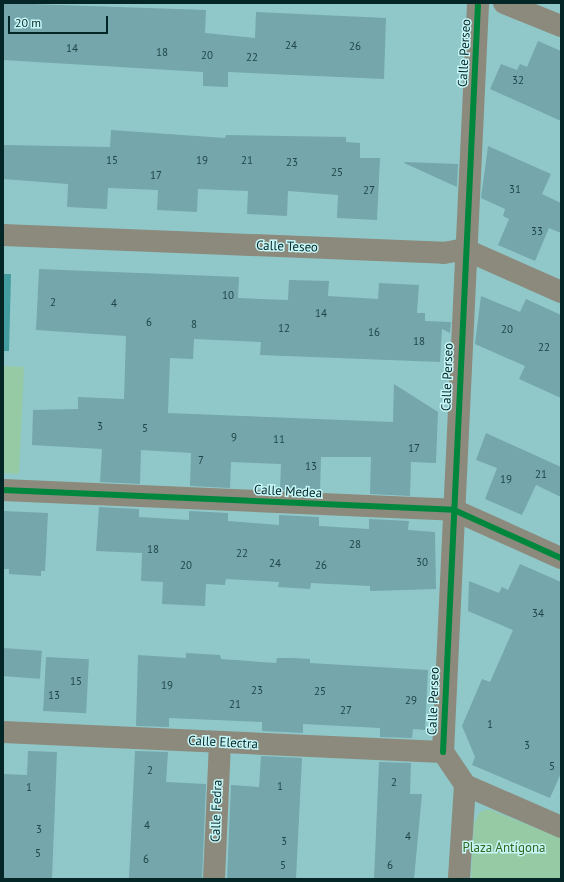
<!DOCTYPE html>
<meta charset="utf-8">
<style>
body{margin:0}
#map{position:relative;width:564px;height:882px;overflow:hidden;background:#90c8c9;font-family:"PT Sans",sans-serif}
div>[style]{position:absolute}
.green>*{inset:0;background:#96caa5}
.water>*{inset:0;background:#449ea0}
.building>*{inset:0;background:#74a6ac;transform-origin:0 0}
.street>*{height:22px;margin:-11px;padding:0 11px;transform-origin:11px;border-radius:11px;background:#8b8a7c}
.cycleway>*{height:6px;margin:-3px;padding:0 3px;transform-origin:3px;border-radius:3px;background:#00873e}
span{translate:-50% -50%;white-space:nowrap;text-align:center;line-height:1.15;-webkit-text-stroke:3px #c7f6f7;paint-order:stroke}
.number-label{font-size:11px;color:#204648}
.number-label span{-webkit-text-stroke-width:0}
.street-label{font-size:13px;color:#042627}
.park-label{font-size:13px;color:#356620}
.frame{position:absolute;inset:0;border:4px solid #042627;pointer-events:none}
.scale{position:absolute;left:8px;top:16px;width:100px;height:18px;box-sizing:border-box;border:2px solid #042627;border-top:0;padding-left:5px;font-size:12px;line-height:14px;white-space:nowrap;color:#042627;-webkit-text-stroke:3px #c7f6f7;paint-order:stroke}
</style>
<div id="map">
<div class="green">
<div style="clip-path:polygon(3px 366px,24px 367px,19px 474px,3px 473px)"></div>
<div style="clip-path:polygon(488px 809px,561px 838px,561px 879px,471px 879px,474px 824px,480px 812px)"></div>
</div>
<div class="water">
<div style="clip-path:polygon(3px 274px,11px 274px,9px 351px,3px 351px)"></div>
</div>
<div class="building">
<div style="clip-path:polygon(3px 3px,206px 10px,205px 33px,255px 38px,256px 12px,386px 18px,384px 79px,228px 72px,228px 87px,203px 86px,203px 72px,3px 60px)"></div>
<div style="clip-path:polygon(538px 41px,561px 51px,561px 121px,490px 89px,501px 64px,517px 70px,520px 64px,527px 67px)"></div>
<div style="clip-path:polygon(111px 130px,225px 138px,226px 135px,346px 137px,346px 142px,360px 143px,360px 158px,380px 158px,377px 220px,337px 218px,338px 195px,288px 191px,287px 216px,247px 214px,248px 191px,198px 189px,197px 212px,157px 210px,158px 190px,108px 188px,107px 209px,67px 207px,68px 184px,3px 179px,3px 145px,110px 147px)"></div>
<div style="clip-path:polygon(488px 146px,551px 174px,542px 194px,561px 203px,561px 233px,549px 228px,535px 261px,498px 245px,509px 219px,503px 216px,505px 209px,481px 198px)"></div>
<div style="clip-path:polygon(405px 162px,458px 164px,457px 187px,404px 163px)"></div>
<div style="clip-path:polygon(39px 269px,239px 277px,238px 298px,288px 300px,289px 280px,329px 281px,328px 296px,378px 299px,379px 283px,419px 285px,417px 313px,425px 313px,425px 321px,451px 322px,450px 333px,442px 329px,440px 362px,260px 355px,261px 342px,194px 339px,193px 359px,170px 358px,168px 413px,393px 422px,394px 384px,438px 412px,436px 463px,411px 462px,410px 496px,370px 494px,371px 457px,321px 457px,320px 492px,280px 490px,281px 464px,231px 462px,230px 488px,190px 486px,191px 453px,141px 450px,140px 484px,100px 482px,102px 449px,32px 445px,33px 410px,78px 409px,78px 397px,124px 399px,126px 336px,36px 330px)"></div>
<div style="clip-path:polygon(481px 296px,520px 312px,526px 299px,561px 315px,561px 398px,519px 379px,525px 366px,475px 344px)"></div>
<div style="clip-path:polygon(486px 433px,561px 467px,561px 497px,536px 485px,522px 515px,485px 499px,497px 468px,476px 460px)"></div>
<div style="clip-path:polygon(99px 507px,139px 509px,139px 517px,189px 520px,189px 511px,228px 513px,228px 521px,279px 525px,279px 515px,319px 517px,319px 526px,369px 529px,369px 519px,409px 521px,408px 530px,435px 532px,436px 589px,370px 591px,370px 586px,311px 583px,310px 589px,278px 587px,279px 582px,226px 579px,225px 585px,206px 584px,205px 606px,162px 604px,163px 582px,141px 581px,142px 553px,96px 551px)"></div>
<div style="clip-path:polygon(3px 511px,48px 513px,45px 571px,41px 571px,41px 576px,9px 574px,9px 569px,3px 569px)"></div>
<div style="clip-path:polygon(520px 564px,561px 582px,561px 773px,550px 798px,472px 765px,475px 757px,462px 726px,482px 679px,490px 682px,513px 630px,468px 611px,469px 581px,499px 593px,502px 587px,508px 590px)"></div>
<div style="left:3px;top:648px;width:39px;height:28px;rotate:4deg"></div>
<div style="clip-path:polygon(186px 653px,220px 655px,221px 659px,276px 663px,277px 658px,293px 658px,310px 659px,310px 663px,428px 670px,425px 730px,413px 729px,412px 738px,380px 737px,380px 728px,303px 724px,303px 733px,262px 731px,262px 722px,169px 718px,169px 727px,136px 726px,138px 655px,186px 658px)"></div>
<div style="left:46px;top:657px;width:43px;height:54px;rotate:3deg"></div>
<div style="clip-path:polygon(28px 751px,57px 752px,52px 879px,3px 879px,3px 774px,27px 775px)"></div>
<div style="clip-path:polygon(135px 751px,168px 752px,166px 782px,206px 784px,202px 879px,129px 879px)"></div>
<div style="clip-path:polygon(261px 756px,302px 758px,296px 879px,227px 879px,231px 785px,259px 787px)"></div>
<div style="clip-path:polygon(379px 762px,411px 763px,410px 794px,422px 794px,414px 879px,374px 879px)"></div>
</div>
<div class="street">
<div style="left:504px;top:3px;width:61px;rotate:22deg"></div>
<div style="left:3px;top:235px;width:441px;rotate:2.3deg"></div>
<div style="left:444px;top:253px;width:20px;rotate:-11deg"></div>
<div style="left:464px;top:249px;width:106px;rotate:23.9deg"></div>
<div style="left:3px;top:490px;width:451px;rotate:2.5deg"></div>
<div style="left:454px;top:510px;width:117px;rotate:24.2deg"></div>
<div style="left:3px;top:732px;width:440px;rotate:2.6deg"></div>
<div style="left:443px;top:752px;width:750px;rotate:-87.32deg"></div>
<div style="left:443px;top:752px;width:40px;rotate:56deg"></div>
<div style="left:465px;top:785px;width:94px;rotate:93.7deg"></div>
<div style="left:465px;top:785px;width:105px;rotate:23.6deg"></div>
<div style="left:214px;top:879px;width:136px;rotate:-87.5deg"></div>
</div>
<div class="cycleway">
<div style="left:3px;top:490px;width:451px;rotate:2.5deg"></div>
<div style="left:454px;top:510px;width:117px;rotate:24.2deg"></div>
<div style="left:443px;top:752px;width:750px;rotate:-87.32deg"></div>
</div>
<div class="number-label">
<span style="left:291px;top:45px">24</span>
<span style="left:355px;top:46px">26</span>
<span style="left:72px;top:48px">14</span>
<span style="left:162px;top:52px">18</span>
<span style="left:207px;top:55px">20</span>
<span style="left:252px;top:57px">22</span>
<span style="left:518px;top:80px">32</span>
<span style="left:112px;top:160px">15</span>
<span style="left:202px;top:160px">19</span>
<span style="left:247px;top:160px">21</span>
<span style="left:292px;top:162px">23</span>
<span style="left:337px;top:172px">25</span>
<span style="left:156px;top:175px">17</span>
<span style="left:515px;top:189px">31</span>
<span style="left:369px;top:190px">27</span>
<span style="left:537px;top:231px">33</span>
<span style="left:228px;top:295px">10</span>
<span style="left:53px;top:302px">2</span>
<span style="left:114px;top:303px">4</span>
<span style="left:321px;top:313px">14</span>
<span style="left:149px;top:322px">6</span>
<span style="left:194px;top:324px">8</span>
<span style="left:284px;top:328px">12</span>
<span style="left:507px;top:329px">20</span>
<span style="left:374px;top:332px">16</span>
<span style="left:419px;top:341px">18</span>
<span style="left:544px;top:347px">22</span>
<span style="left:100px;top:426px">3</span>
<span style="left:145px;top:428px">5</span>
<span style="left:234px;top:437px">9</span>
<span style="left:279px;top:439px">11</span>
<span style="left:414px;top:448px">17</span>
<span style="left:201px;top:460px">7</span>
<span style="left:311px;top:466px">13</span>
<span style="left:541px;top:474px">21</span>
<span style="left:506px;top:479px">19</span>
<span style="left:355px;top:544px">28</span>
<span style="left:153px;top:549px">18</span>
<span style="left:242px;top:553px">22</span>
<span style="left:422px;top:562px">30</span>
<span style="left:275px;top:563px">24</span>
<span style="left:186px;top:565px">20</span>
<span style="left:321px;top:565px">26</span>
<span style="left:538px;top:613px">34</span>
<span style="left:76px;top:681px">15</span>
<span style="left:167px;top:685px">19</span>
<span style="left:257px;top:690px">23</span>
<span style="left:320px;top:691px">25</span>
<span style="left:54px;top:695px">13</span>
<span style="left:411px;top:700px">29</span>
<span style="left:235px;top:704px">21</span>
<span style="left:346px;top:710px">27</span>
<span style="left:490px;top:724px">1</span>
<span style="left:527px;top:745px">3</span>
<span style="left:552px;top:766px">5</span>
<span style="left:150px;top:770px">2</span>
<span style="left:394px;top:782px">2</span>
<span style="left:280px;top:786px">1</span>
<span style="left:29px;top:787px">1</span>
<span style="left:147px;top:825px">4</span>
<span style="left:39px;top:829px">3</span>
<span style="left:408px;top:836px">4</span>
<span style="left:284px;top:841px">3</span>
<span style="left:38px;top:853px">5</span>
<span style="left:146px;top:859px">6</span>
<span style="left:283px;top:865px">5</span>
<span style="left:390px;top:865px">6</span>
</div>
<div class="street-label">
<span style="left:465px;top:53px;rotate:-87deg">Calle Perseo</span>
<span style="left:287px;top:247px;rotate:2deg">Calle Teseo</span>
<span style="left:448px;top:377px;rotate:-88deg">Calle Perseo</span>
<span style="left:288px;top:492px;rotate:3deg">Calle Medea</span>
<span style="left:434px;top:701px;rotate:-88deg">Calle Perseo</span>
<span style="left:223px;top:743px;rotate:3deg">Calle Electra</span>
<span style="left:217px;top:811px;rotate:-88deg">Calle Fedra</span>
</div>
<div class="park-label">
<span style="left:504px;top:848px">Plaza Antígona</span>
</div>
<div class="frame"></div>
<div class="scale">20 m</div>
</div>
